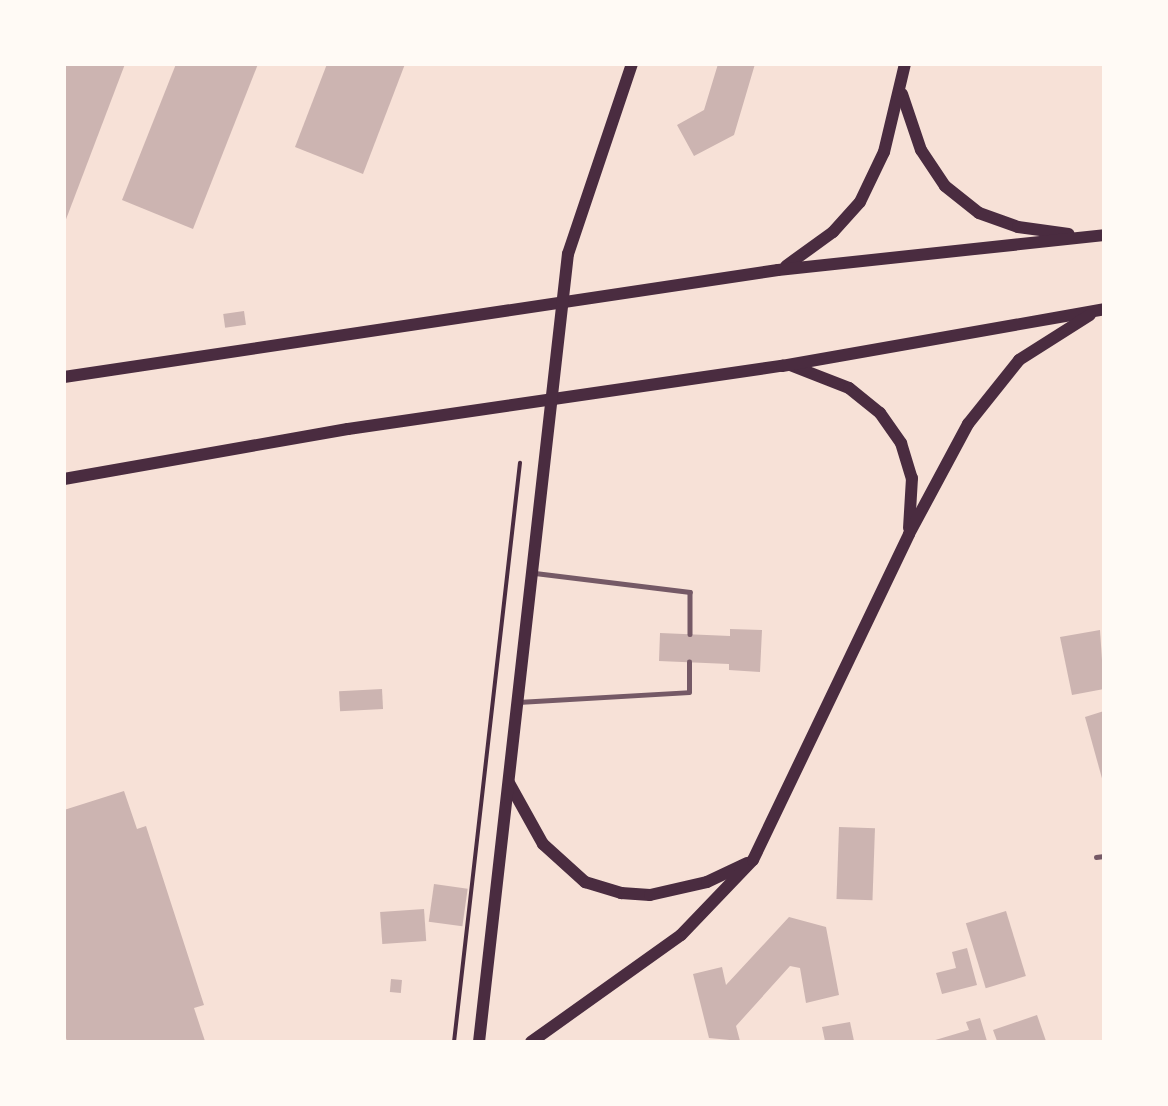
<!DOCTYPE html>
<style>
body{margin:0}
#map{position:relative;width:1168px;height:1106px;overflow:hidden;background:#f7e1d7;font-family:Montserrat,sans-serif}
div>[style]{position:absolute}
.building>*{inset:0;background:#ccb4b1;transform-origin:0 0}
.path>*{height:4px;margin:-2px;padding:0 2px;transform-origin:2px;border-radius:2px;background:#4a2c40}
.service>*{height:4.5px;margin:-2.25px;padding:0 2.25px;transform-origin:2.25px;border-radius:2.25px;background:#755966}
.secondary>*{height:12px;margin:-6px;padding:0 6px;transform-origin:6px;border-radius:6px;background:#4a2c40}
span{translate:-50% -50%;white-space:nowrap;text-align:center;line-height:1.15;-webkit-text-stroke:4.5px #fffaf5;paint-order:stroke}
.frame{position:absolute;inset:0;border:66px solid #fffaf5;pointer-events:none}
</style>
<div id="map">
<div class="building">
<div style="clip-path:polygon(64px 64px,125px 64px,65px 222px,64px 222px)"></div>
<div style="clip-path:polygon(176px 64px,258px 64px,193px 229px,122px 200px)"></div>
<div style="clip-path:polygon(327px 64px,405px 64px,363px 174px,295px 147px)"></div>
<div style="clip-path:polygon(718px 64px,755px 64px,734px 135px,694px 156px,677px 125px,704px 110px)"></div>
<div style="left:244px;top:311px;width:14px;height:21px;rotate:82deg"></div>
<div style="clip-path:polygon(730px 629px,762px 630px,760px 672px,729px 670px,729px 664px,659px 661px,660px 633px,730px 636px)"></div>
<div style="clip-path:polygon(1100px 630px,1104px 689px,1072px 695px,1060px 637px)"></div>
<div style="left:382px;top:689px;width:20px;height:43px;rotate:87deg"></div>
<div style="clip-path:polygon(1104px 711px,1104px 782px,1103px 782px,1085px 717px)"></div>
<div style="clip-path:polygon(124px 791px,137px 829px,146px 826px,204px 1005px,194px 1008px,205px 1041px,67px 1041px,64px 1033px,64px 810px)"></div>
<div style="left:839px;top:827px;width:36px;height:72px;rotate:2deg"></div>
<div style="left:434px;top:884px;width:34px;height:38px;rotate:8deg"></div>
<div style="left:424px;top:909px;width:32px;height:44px;rotate:86deg"></div>
<div style="left:1006px;top:911px;width:68px;height:42px;rotate:73deg"></div>
<div style="clip-path:polygon(789px 917px,826px 927px,839px 995px,806px 1003px,800px 968px,790px 966px,736px 1026px,740px 1041px,709px 1038px,693px 974px,722px 967px,726px 985px)"></div>
<div style="clip-path:polygon(967px 948px,977px 985px,942px 994px,936px 973px,956px 968px,952px 952px)"></div>
<div style="left:391px;top:979px;width:11px;height:13px;rotate:5deg"></div>
<div style="clip-path:polygon(1037px 1015px,1046px 1041px,997px 1041px,993px 1030px)"></div>
<div style="clip-path:polygon(980px 1018px,987px 1041px,932px 1041px,969px 1030px,966px 1022px)"></div>
<div style="clip-path:polygon(850px 1022px,854px 1041px,825px 1041px,822px 1027px)"></div>
</div>
<div class="path">
<div style="left:454px;top:1042px;width:583px;rotate:-83.5deg"></div>
</div>
<div class="service">
<div style="left:535px;top:573px;width:156px;rotate:7deg"></div>
<div style="left:690px;top:592px;width:42px;rotate:90deg"></div>
<div style="left:518px;top:702px;width:171px;rotate:-3.3deg"></div>
<div style="left:689px;top:692px;width:30px;rotate:-90deg"></div>
<div style="left:1096px;top:857px;width:8px;rotate:-7deg"></div>
</div>
<div class="secondary">
<div style="left:902px;top:94px;width:59px;rotate:71.3deg"></div>
<div style="left:921px;top:150px;width:43px;rotate:56.3deg"></div>
<div style="left:945px;top:186px;width:43px;rotate:38.5deg"></div>
<div style="left:979px;top:213px;width:41px;rotate:19.7deg"></div>
<div style="left:1018px;top:227px;width:51px;rotate:7.8deg"></div>
<div style="left:786px;top:266px;width:58px;rotate:-35.9deg"></div>
<div style="left:833px;top:232px;width:40px;rotate:-48deg"></div>
<div style="left:860px;top:202px;width:55px;rotate:-64.4deg"></div>
<div style="left:884px;top:152px;width:90px;rotate:-76.6deg"></div>
<div style="left:790px;top:365px;width:63px;rotate:21.3deg"></div>
<div style="left:849px;top:388px;width:40px;rotate:39deg"></div>
<div style="left:880px;top:413px;width:37px;rotate:55deg"></div>
<div style="left:901px;top:443px;width:37px;rotate:73deg"></div>
<div style="left:912px;top:478px;width:50px;rotate:93.4deg"></div>
<div style="left:64px;top:377px;width:722px;rotate:-8.52deg"></div>
<div style="left:778px;top:270px;width:328px;rotate:-6.1deg"></div>
<div style="left:64px;top:479px;width:288px;rotate:-10deg"></div>
<div style="left:348px;top:429px;width:439px;rotate:-8.3deg"></div>
<div style="left:782px;top:366px;width:327px;rotate:-10deg"></div>
<div style="left:509px;top:783px;width:70px;rotate:60.9deg"></div>
<div style="left:543px;top:844px;width:57px;rotate:42.1deg"></div>
<div style="left:585px;top:882px;width:38px;rotate:17deg"></div>
<div style="left:621px;top:893px;width:29px;rotate:4deg"></div>
<div style="left:650px;top:895px;width:58px;rotate:-12.8deg"></div>
<div style="left:707px;top:882px;width:44px;rotate:-25.4deg"></div>
<div style="left:479px;top:1042px;width:793px;rotate:-83.56deg"></div>
<div style="left:568px;top:254px;width:200px;rotate:-71.4deg"></div>
<div style="left:531px;top:1042px;width:184px;rotate:-35.5deg"></div>
<div style="left:681px;top:935px;width:104px;rotate:-46.2deg"></div>
<div style="left:753px;top:860px;width:361px;rotate:-64.4deg"></div>
<div style="left:909px;top:534px;width:125px;rotate:-61.8deg"></div>
<div style="left:968px;top:424px;width:82px;rotate:-51.4deg"></div>
<div style="left:1019px;top:360px;width:84px;rotate:-32.4deg"></div>
</div>
<div class="frame"></div>
</div>
